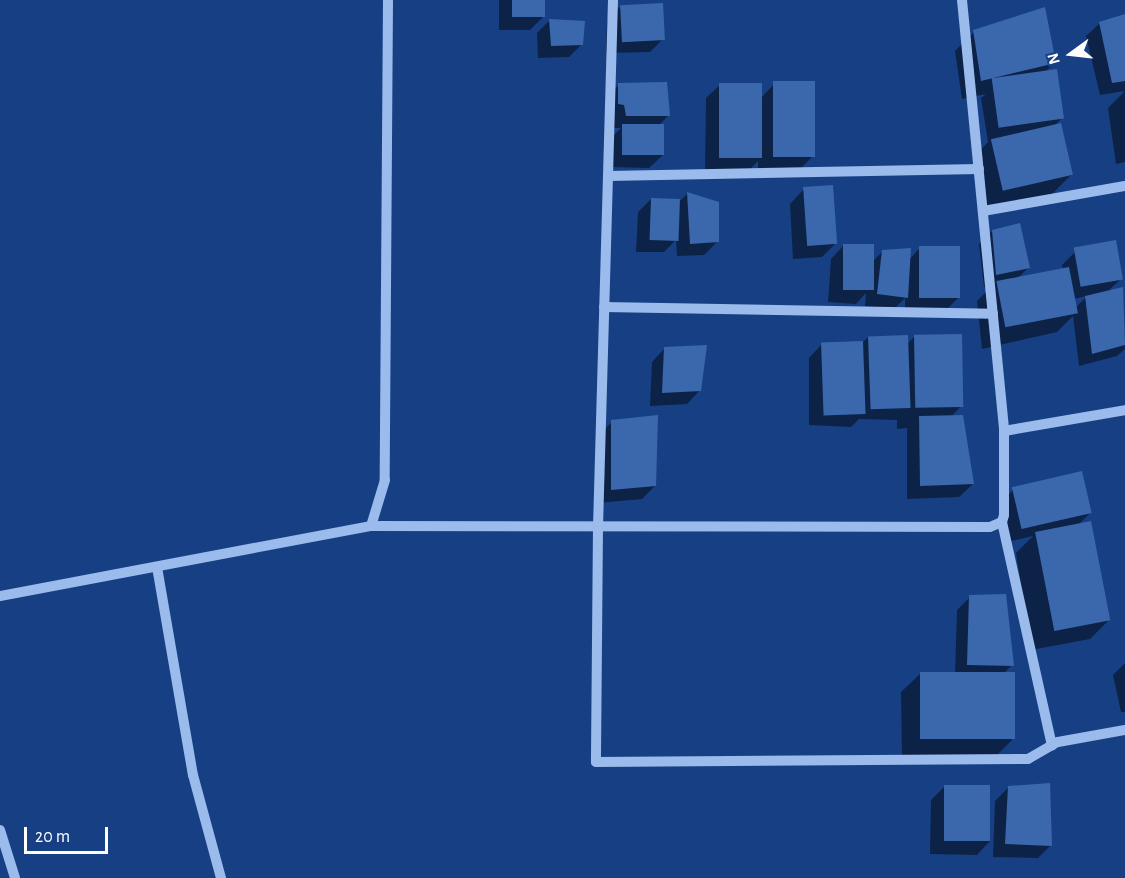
<!DOCTYPE html>
<style>
body{margin:0}
#map{position:relative;width:1125px;height:878px;overflow:hidden;background:#174084;font-family:"Alegreya Sans",sans-serif}
div>[style]{position:absolute}
.shadow>*{inset:0;background:#0007}
.building>*{inset:0;background:#3b67ac;transform-origin:0 0}
.minor>*{height:10px;margin:-5px;padding:0 5px;transform-origin:5px;border-radius:5px;background:#9bbbed}
span{translate:-50% -50%;white-space:nowrap;text-align:center;line-height:1.15;-webkit-text-stroke:4.5px #174084;paint-order:stroke}
.north{position:absolute;left:1041px;top:24px;width:60px;height:60px;-webkit-text-stroke:4px #174084;paint-order:stroke;rotate:255deg;font-size:16px;font-weight:700;line-height:24px;text-align:center;color:#fff}
.north::after{content:'';display:block;margin:auto;width:21px;height:27px;background:#fff;clip-path:polygon(50% 0,100% 100%,50% 72%,0 100%)}
.scale{position:absolute;left:24px;top:827px;width:84px;height:27px;box-sizing:border-box;border:3px solid #fff;border-top:0;padding-left:8px;font-size:18px;line-height:21px;white-space:nowrap;color:#fff;-webkit-text-stroke:4px #174084;paint-order:stroke}
</style>
<div id="map">
<div class="shadow">
<div style="clip-path:polygon(499px 0,543px 0,543px 17px,530px 30px,499px 30px)"></div>
<div style="clip-path:polygon(620px 7px,663px 39px,650px 52px,606px 53px,607px 20px)"></div>
<div style="clip-path:polygon(1125px 15px,1125px 162px,1116px 164px,1108px 108px,1125px 91px,1100px 95px,1086px 36px,1100px 23px)"></div>
<div style="clip-path:polygon(550px 20px,582px 44px,569px 57px,538px 58px,537px 33px)"></div>
<div style="clip-path:polygon(974px 32px,1054px 63px,1043px 74px,1062px 118px,1054px 126px,1071px 175px,1052px 194px,982px 208px,973px 158px,988px 142px,981px 98px,986px 94px,962px 99px,955px 51px)"></div>
<div style="clip-path:polygon(774px 84px,813px 156px,800px 169px,758px 171px,758px 161px,748px 171px,705px 170px,706px 98px,720px 85px,761px 98px)"></div>
<div style="clip-path:polygon(619px 85px,668px 116px,658px 126px,663px 155px,649px 168px,611px 167px,609px 140px,621px 128px,613px 128px,605px 98px)"></div>
<div style="clip-path:polygon(803px 190px,835px 244px,822px 257px,793px 259px,790px 204px)"></div>
<div style="clip-path:polygon(687px 194px,717px 242px,704px 255px,677px 256px,676px 240px,664px 252px,636px 252px,638px 212px,651px 199px,681px 200px)"></div>
<div style="clip-path:polygon(evenodd,992px 231px,1028px 268px,1018px 278px,1063px 269px,1062px 265px,1075px 252px,1122px 278px,1107px 292px,1122px 289px,1125px 349px,1117px 356px,1079px 366px,1073px 316px,1057px 332px,982px 349px,977px 301px,993px 285px,984px 287px,979px 244px,992px 231px,1087px 296px,1076px 307px,1074px 299px,1087px 296px)"></div>
<div style="clip-path:polygon(844px 245px,871px 263px,882px 252px,909px 260px,919px 249px,959px 297px,946px 310px,905px 311px,905px 298px,893px 310px,865px 306px,866px 293px,856px 304px,828px 302px,831px 259px)"></div>
<div style="clip-path:polygon(868px 337px,907px 344px,914px 337px,961px 406px,951px 417px,973px 484px,959px 497px,907px 499px,907px 428px,897px 429px,897px 420px,859px 419px,851px 427px,809px 425px,809px 358px,822px 344px,862px 343px)"></div>
<div style="clip-path:polygon(665px 348px,700px 390px,687px 404px,650px 406px,652px 362px)"></div>
<div style="clip-path:polygon(612px 422px,655px 486px,642px 499px,598px 503px,599px 435px)"></div>
<div style="clip-path:polygon(1013px 490px,1090px 513px,1078px 525px,1110px 619px,1090px 639px,1031px 650px,1016px 553px,1033px 536px,1007px 542px,1000px 503px)"></div>
<div style="clip-path:polygon(970px 597px,1012px 665px,1004px 673px,1012px 740px,992px 760px,902px 758px,901px 692px,921px 673px,955px 673px,957px 610px)"></div>
<div style="clip-path:polygon(1125px 663px,1125px 712px,1121px 712px,1113px 675px)"></div>
<div style="clip-path:polygon(944px 787px,990px 841px,977px 855px,930px 854px,931px 800px)"></div>
<div style="clip-path:polygon(1008px 788px,1051px 845px,1038px 858px,993px 857px,995px 801px)"></div>
</div>
<div class="building">
<div style="left:512px;top:0;width:33px;height:17px"></div>
<div style="left:663px;top:3px;width:37px;height:43px;rotate:87deg"></div>
<div style="clip-path:polygon(1045px 7px,1056px 63px,981px 81px,973px 30px)"></div>
<div style="clip-path:polygon(1125px 14px,1125px 81px,1112px 83px,1099px 22px)"></div>
<div style="clip-path:polygon(549px 19px,585px 21px,583px 45px,551px 46px)"></div>
<div style="left:1057px;top:69px;width:50px;height:66px;rotate:82deg"></div>
<div style="left:815px;top:81px;width:76px;height:42px;rotate:90deg"></div>
<div style="clip-path:polygon(667px 82px,670px 116px,626px 116px,624px 105px,618px 104px,618px 83px)"></div>
<div style="left:719px;top:83px;width:43px;height:75px"></div>
<div style="left:1061px;top:123px;width:53px;height:72px;rotate:77deg"></div>
<div style="left:664px;top:124px;width:31px;height:42px;rotate:90deg"></div>
<div style="left:833px;top:185px;width:59px;height:30px;rotate:86deg"></div>
<div style="clip-path:polygon(687px 192px,719px 202px,719px 242px,690px 244px)"></div>
<div style="left:651px;top:198px;width:29px;height:42px;rotate:2deg"></div>
<div style="clip-path:polygon(1020px 223px,1030px 268px,996px 275px,992px 230px)"></div>
<div style="left:1116px;top:240px;width:40px;height:43px;rotate:80deg"></div>
<div style="left:843px;top:244px;width:31px;height:46px"></div>
<div style="left:960px;top:246px;width:52px;height:41px;rotate:90deg"></div>
<div style="clip-path:polygon(911px 248px,908px 298px,877px 294px,882px 250px)"></div>
<div style="left:1069px;top:267px;width:47px;height:74px;rotate:79deg"></div>
<div style="clip-path:polygon(1123px 287px,1125px 345px,1092px 354px,1085px 296px)"></div>
<div style="left:962px;top:334px;width:73px;height:48px;rotate:89deg"></div>
<div style="left:908px;top:335px;width:73px;height:40px;rotate:88deg"></div>
<div style="left:863px;top:341px;width:73px;height:42px;rotate:88deg"></div>
<div style="clip-path:polygon(707px 345px,701px 391px,662px 393px,664px 347px)"></div>
<div style="clip-path:polygon(658px 415px,656px 486px,611px 490px,611px 420px)"></div>
<div style="clip-path:polygon(963px 415px,974px 484px,920px 486px,919px 416px)"></div>
<div style="left:1082px;top:471px;width:43px;height:72px;rotate:77deg"></div>
<div style="left:1091px;top:521px;width:101px;height:57px;rotate:79deg"></div>
<div style="clip-path:polygon(1006px 594px,1014px 666px,967px 665px,969px 595px)"></div>
<div style="left:920px;top:672px;width:95px;height:67px"></div>
<div style="clip-path:polygon(1050px 783px,1052px 846px,1005px 844px,1008px 786px)"></div>
<div style="left:944px;top:785px;width:46px;height:56px"></div>
</div>
<div class="minor">
<div style="left:388px;top:0;width:480px;rotate:90.4deg"></div>
<div style="left:385px;top:480px;width:48px;rotate:106.9deg"></div>
<div style="left:371px;top:526px;width:619px;rotate:0.09deg"></div>
<div style="left:990px;top:527px;width:13px;rotate:-23deg"></div>
<div style="left:1002px;top:522px;width:7px;rotate:-74deg"></div>
<div style="left:1004px;top:515px;width:84px;rotate:-90deg"></div>
<div style="left:613px;top:0;width:526px;rotate:91.63deg"></div>
<div style="left:598px;top:526px;width:236px;rotate:90.5deg"></div>
<div style="left:596px;top:762px;width:432px;rotate:-0.4deg"></div>
<div style="left:1028px;top:759px;width:34px;rotate:-30deg"></div>
<div style="left:1058px;top:742px;width:68px;rotate:-10.2deg"></div>
<div style="left:962px;top:0;width:433px;rotate:84.4deg"></div>
<div style="left:1004px;top:431px;width:123px;rotate:-9.8deg"></div>
<div style="left:608px;top:176px;width:371px;rotate:-1.1deg"></div>
<div style="left:983px;top:211px;width:144px;rotate:-10deg"></div>
<div style="left:604px;top:307px;width:389px;rotate:1deg"></div>
<div style="left:1002px;top:522px;width:229px;rotate:77.4deg"></div>
<div style="left:157px;top:567px;width:211px;rotate:80.2deg"></div>
<div style="left:193px;top:775px;width:107px;rotate:74.8deg"></div>
<div style="left:0;top:596px;width:378px;rotate:-10.7deg"></div>
<div style="left:0;top:830px;width:50px;rotate:72.6deg"></div>
</div>
<div class="north">N</div>
<div class="scale">20 m</div>
</div>
